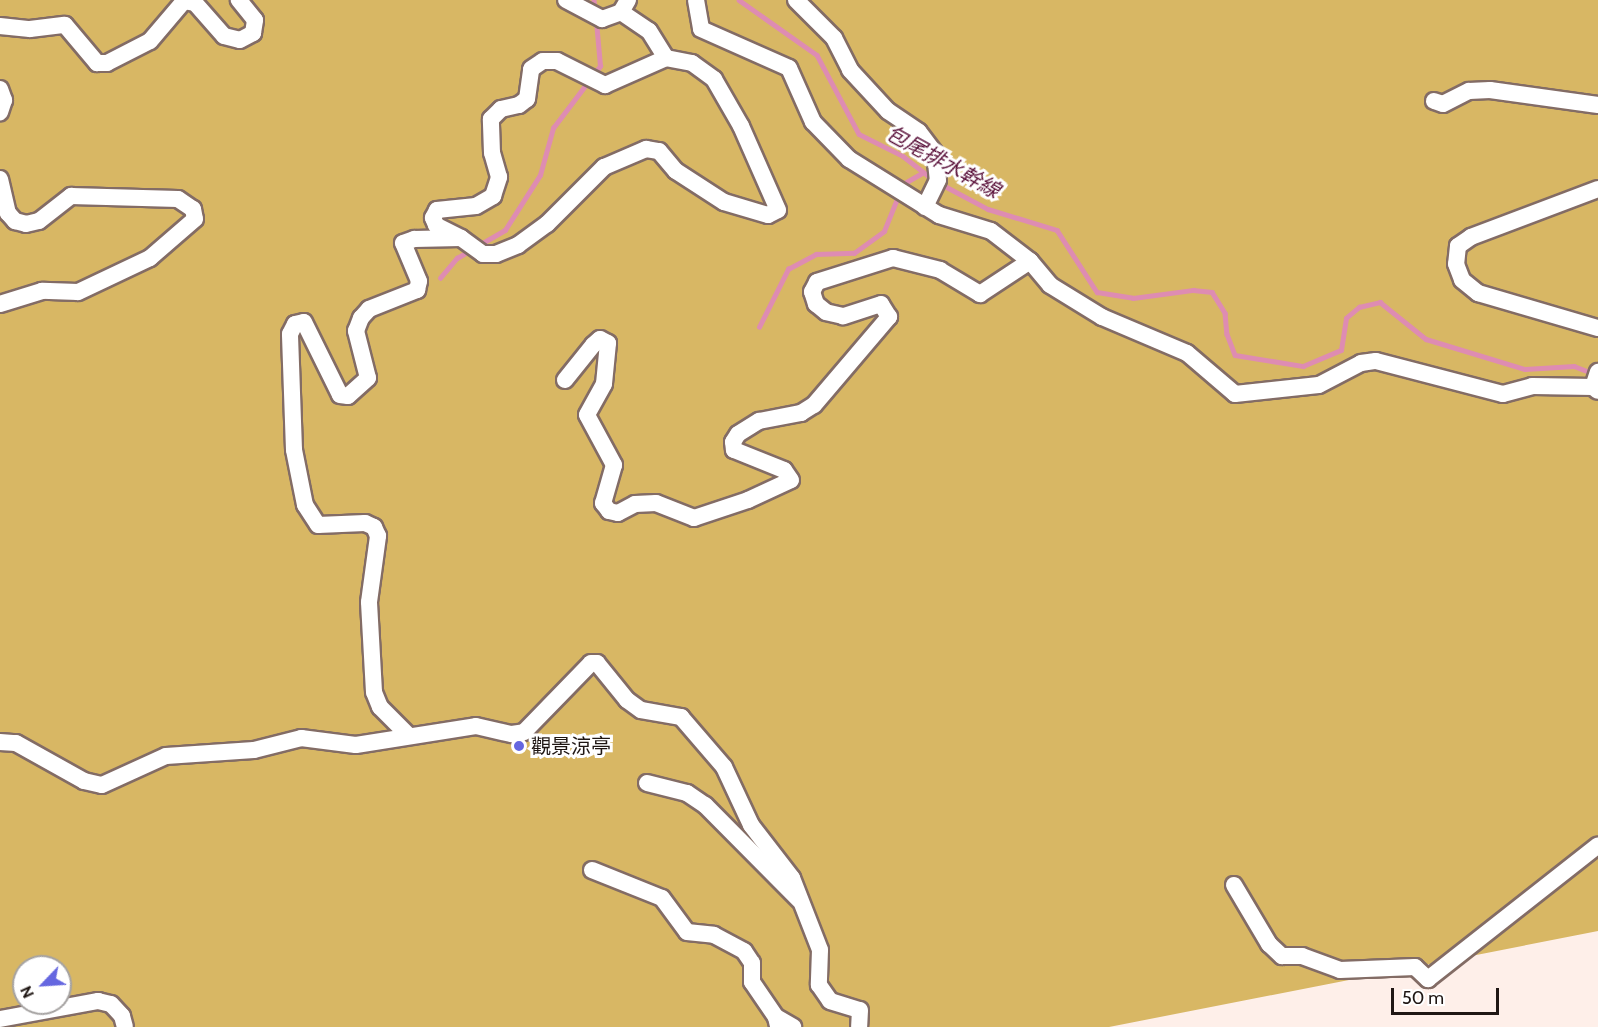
<!DOCTYPE html>
<meta charset="utf-8">
<style>
body{margin:0}
#map{position:relative;width:1598px;height:1027px;overflow:hidden;background:#feefe9;font-family:Cabin,"Noto Sans TC",sans-serif}
div>[style]{position:absolute}
.forest>*{inset:0;background:#d8b764}
.stream>*{height:4.5px;margin:-2.25px;padding:0 2.25px;transform-origin:2.25px;border-radius:2.25px;background:#de8cb2}
.roads{filter:drop-shadow(2px 0 #836c65) drop-shadow(-2px 0 #836c65) drop-shadow(0 2px #836c65) drop-shadow(0 -2px #836c65)}
.minor>*{height:16px;margin:-8px;padding:0 8px;transform-origin:8px;border-radius:8px;background:#fff}
.dots>*{width:16px;height:16px;translate:-50% -50%;box-sizing:border-box;border:3px solid #fff;border-radius:50%}
span{translate:-50% -50%;white-space:nowrap;text-align:center;line-height:1.15;-webkit-text-stroke:6px #fff;paint-order:stroke}
.poi-label{font-size:20px;color:#1f1613}
.left{translate:0 -50%;text-align:left}
.water-label{font-size:21px;color:#5a113a;font-style:italic}
.north{position:absolute;left:12px;top:955px;width:60px;height:60px;box-sizing:border-box;background:#fff;border:2px solid #a5a2a1;border-radius:50%;rotate:245deg;font-size:16px;font-weight:700;line-height:24px;text-align:center;color:#1f1613}
.north::after{content:'';display:block;margin:auto;width:21px;height:27px;background:#6567e0;clip-path:polygon(50% 0,100% 100%,50% 72%,0 100%)}
.scale{position:absolute;left:1391px;top:988px;width:108px;height:27px;box-sizing:border-box;border:3px solid #1f1613;border-top:0;padding-left:8px;font-size:18px;line-height:21px;white-space:nowrap;color:#1f1613;-webkit-text-stroke:4px #fff;paint-order:stroke}
</style>
<div id="map">
<div class="forest">
<div style="clip-path:polygon(evenodd,0 0,1598px 0,1598px 931px,1109px 1027px,0 1027px,0 0,24px 967px,60px 967px,60px 1003px,24px 1003px,24px 967px)"></div>
</div>
<div class="stream">
<div style="left:594px;top:0;width:10px;rotate:84deg"></div>
<div style="left:739px;top:0;width:95px;rotate:35.2deg"></div>
<div style="left:817px;top:55px;width:89px;rotate:62deg"></div>
<div style="left:859px;top:134px;width:49px;rotate:26.6deg"></div>
<div style="left:903px;top:156px;width:39px;rotate:38deg"></div>
<div style="left:941px;top:184px;width:53px;rotate:28deg"></div>
<div style="left:988px;top:209px;width:72px;rotate:16.9deg"></div>
<div style="left:1057px;top:230px;width:74px;rotate:57.2deg"></div>
<div style="left:1097px;top:292px;width:36px;rotate:9deg"></div>
<div style="left:1133px;top:298px;width:61px;rotate:-7.6deg"></div>
<div style="left:1193px;top:290px;width:19px;rotate:6deg"></div>
<div style="left:1212px;top:292px;width:25px;rotate:58deg"></div>
<div style="left:1225px;top:313px;width:21px;rotate:85deg"></div>
<div style="left:1227px;top:334px;width:22px;rotate:69deg"></div>
<div style="left:1235px;top:355px;width:69px;rotate:9.2deg"></div>
<div style="left:1303px;top:366px;width:41px;rotate:-22.8deg"></div>
<div style="left:1341px;top:350px;width:32px;rotate:-81deg"></div>
<div style="left:1346px;top:318px;width:17px;rotate:-40deg"></div>
<div style="left:1359px;top:307px;width:22px;rotate:-13deg"></div>
<div style="left:1380px;top:302px;width:59px;rotate:38.8deg"></div>
<div style="left:1426px;top:339px;width:103px;rotate:16.9deg"></div>
<div style="left:1525px;top:369px;width:49px;rotate:-3.5deg"></div>
<div style="left:1574px;top:366px;width:22px;rotate:21deg"></div>
<div style="left:479px;top:245px;width:30px;rotate:-30deg"></div>
<div style="left:505px;top:230px;width:65px;rotate:-57.5deg"></div>
<div style="left:540px;top:175px;width:49px;rotate:-74.5deg"></div>
<div style="left:553px;top:128px;width:78px;rotate:-52.8deg"></div>
<div style="left:600px;top:66px;width:45px;rotate:-95.1deg"></div>
<div style="left:440px;top:278px;width:26px;rotate:-50deg"></div>
<div style="left:457px;top:258px;width:16px;rotate:-30deg"></div>
<div style="left:759px;top:327px;width:65px;rotate:-63.4deg"></div>
<div style="left:788px;top:269px;width:32px;rotate:-28deg"></div>
<div style="left:816px;top:254px;width:38px;rotate:-2deg"></div>
<div style="left:854px;top:253px;width:37px;rotate:-36deg"></div>
<div style="left:884px;top:231px;width:51px;rotate:-68deg"></div>
<div style="left:903px;top:184px;width:22px;rotate:-30deg"></div>
</div>
<div class="roads">
<div class="minor">
<div style="left:566px;top:0;width:41px;rotate:27.8deg"></div>
<div style="left:602px;top:19px;width:20px;rotate:-20deg"></div>
<div style="left:621px;top:12px;width:14px;rotate:-60deg"></div>
<div style="left:696px;top:0;width:29px;rotate:80deg"></div>
<div style="left:701px;top:29px;width:96px;rotate:23.9deg"></div>
<div style="left:789px;top:68px;width:59px;rotate:66deg"></div>
<div style="left:813px;top:122px;width:52px;rotate:45.8deg"></div>
<div style="left:849px;top:159px;width:106px;rotate:31.9deg"></div>
<div style="left:939px;top:215px;width:54px;rotate:17.1deg"></div>
<div style="left:991px;top:231px;width:49px;rotate:37.6deg"></div>
<div style="left:1030px;top:261px;width:31px;rotate:50deg"></div>
<div style="left:1050px;top:285px;width:61px;rotate:31.6deg"></div>
<div style="left:1102px;top:317px;width:92px;rotate:23deg"></div>
<div style="left:1187px;top:353px;width:63px;rotate:40.5deg"></div>
<div style="left:1235px;top:394px;width:84px;rotate:-6.1deg"></div>
<div style="left:1319px;top:385px;width:47px;rotate:-27.6deg"></div>
<div style="left:1361px;top:363px;width:15px;rotate:-8deg"></div>
<div style="left:1376px;top:361px;width:131px;rotate:14.6deg"></div>
<div style="left:1503px;top:394px;width:30px;rotate:-15deg"></div>
<div style="left:1532px;top:386px;width:61px;rotate:0.9deg"></div>
<div style="left:1593px;top:387px;width:6px;rotate:39deg"></div>
<div style="left:796px;top:0;width:54px;rotate:45deg"></div>
<div style="left:834px;top:38px;width:36px;rotate:63deg"></div>
<div style="left:850px;top:70px;width:56px;rotate:47.2deg"></div>
<div style="left:888px;top:111px;width:37px;rotate:34deg"></div>
<div style="left:919px;top:132px;width:26px;rotate:53deg"></div>
<div style="left:935px;top:153px;width:27px;rotate:84deg"></div>
<div style="left:938px;top:180px;width:30px;rotate:116deg"></div>
<div style="left:0;top:26px;width:30px;rotate:6deg"></div>
<div style="left:30px;top:29px;width:35px;rotate:-7deg"></div>
<div style="left:65px;top:25px;width:50px;rotate:49.9deg"></div>
<div style="left:97px;top:63px;width:10px"></div>
<div style="left:107px;top:63px;width:48px;rotate:-27.1deg"></div>
<div style="left:150px;top:41px;width:52px;rotate:-49.6deg"></div>
<div style="left:184px;top:1px;width:11px;rotate:10deg"></div>
<div style="left:195px;top:3px;width:44px;rotate:48.7deg"></div>
<div style="left:224px;top:36px;width:16px;rotate:14deg"></div>
<div style="left:240px;top:40px;width:15px;rotate:-28deg"></div>
<div style="left:253px;top:33px;width:13px;rotate:-81deg"></div>
<div style="left:255px;top:20px;width:26px;rotate:-129deg"></div>
<div style="left:0;top:89px;width:12px;rotate:70deg"></div>
<div style="left:4px;top:100px;width:13px;rotate:108deg"></div>
<div style="left:1434px;top:101px;width:9px;rotate:18deg"></div>
<div style="left:1443px;top:104px;width:29px;rotate:-27deg"></div>
<div style="left:1469px;top:91px;width:21px;rotate:-3deg"></div>
<div style="left:1490px;top:90px;width:109px;rotate:7.9deg"></div>
<div style="left:0;top:179px;width:35px;rotate:77deg"></div>
<div style="left:8px;top:213px;width:11px;rotate:49deg"></div>
<div style="left:15px;top:221px;width:11px;rotate:15deg"></div>
<div style="left:26px;top:224px;width:13px;rotate:-13deg"></div>
<div style="left:39px;top:221px;width:41px;rotate:-38deg"></div>
<div style="left:71px;top:196px;width:107px;rotate:1.6deg"></div>
<div style="left:178px;top:199px;width:18px;rotate:34deg"></div>
<div style="left:193px;top:209px;width:10px;rotate:79deg"></div>
<div style="left:195px;top:219px;width:60px;rotate:139.1deg"></div>
<div style="left:150px;top:258px;width:80px;rotate:154.7deg"></div>
<div style="left:78px;top:292px;width:36px;rotate:-178deg"></div>
<div style="left:42px;top:291px;width:44px;rotate:162.8deg"></div>
<div style="left:1598px;top:189px;width:136px;rotate:159.3deg"></div>
<div style="left:1471px;top:237px;width:16px;rotate:145deg"></div>
<div style="left:1458px;top:246px;width:18px;rotate:96deg"></div>
<div style="left:1456px;top:264px;width:17px;rotate:69deg"></div>
<div style="left:1462px;top:280px;width:21px;rotate:39deg"></div>
<div style="left:1478px;top:293px;width:125px;rotate:16.3deg"></div>
<div style="left:461px;top:238px;width:27px;rotate:36deg"></div>
<div style="left:483px;top:254px;width:13px"></div>
<div style="left:496px;top:254px;width:24px;rotate:-22deg"></div>
<div style="left:518px;top:245px;width:36px;rotate:-36deg"></div>
<div style="left:547px;top:224px;width:81px;rotate:-45deg"></div>
<div style="left:604px;top:167px;width:46px;rotate:-23.2deg"></div>
<div style="left:646px;top:149px;width:13px;rotate:9deg"></div>
<div style="left:659px;top:151px;width:26px;rotate:50deg"></div>
<div style="left:676px;top:171px;width:57px;rotate:32.9deg"></div>
<div style="left:724px;top:202px;width:46px;rotate:16.5deg"></div>
<div style="left:768px;top:215px;width:11px;rotate:-27deg"></div>
<div style="left:778px;top:210px;width:92px;rotate:-113.8deg"></div>
<div style="left:741px;top:126px;width:54px;rotate:-119.9deg"></div>
<div style="left:714px;top:79px;width:27px;rotate:-144deg"></div>
<div style="left:692px;top:63px;width:26px;rotate:-169deg"></div>
<div style="left:666px;top:58px;width:32px;rotate:-122deg"></div>
<div style="left:649px;top:31px;width:34px;rotate:-146deg"></div>
<div style="left:565px;top:380px;width:45px;rotate:-51.3deg"></div>
<div style="left:593px;top:345px;width:9px;rotate:-41deg"></div>
<div style="left:600px;top:339px;width:9px;rotate:27deg"></div>
<div style="left:608px;top:343px;width:41px;rotate:95.6deg"></div>
<div style="left:604px;top:384px;width:35px;rotate:119deg"></div>
<div style="left:587px;top:415px;width:57px;rotate:61.6deg"></div>
<div style="left:614px;top:465px;width:40px;rotate:106deg"></div>
<div style="left:603px;top:503px;width:10px;rotate:53deg"></div>
<div style="left:609px;top:511px;width:9px;rotate:13deg"></div>
<div style="left:618px;top:513px;width:19px;rotate:-28deg"></div>
<div style="left:635px;top:504px;width:21px;rotate:-3deg"></div>
<div style="left:656px;top:503px;width:41px;rotate:21.5deg"></div>
<div style="left:694px;top:518px;width:57px;rotate:-18.4deg"></div>
<div style="left:748px;top:500px;width:47px;rotate:-24.9deg"></div>
<div style="left:791px;top:480px;width:12px;rotate:-125deg"></div>
<div style="left:784px;top:470px;width:54px;rotate:-158.2deg"></div>
<div style="left:734px;top:450px;width:8px;rotate:-97deg"></div>
<div style="left:733px;top:442px;width:9px;rotate:-58deg"></div>
<div style="left:738px;top:434px;width:25px;rotate:-32deg"></div>
<div style="left:759px;top:421px;width:43px;rotate:-10.8deg"></div>
<div style="left:801px;top:413px;width:15px;rotate:-32deg"></div>
<div style="left:814px;top:405px;width:116px;rotate:-49.6deg"></div>
<div style="left:889px;top:317px;width:15px;rotate:-122deg"></div>
<div style="left:881px;top:304px;width:40px;rotate:162deg"></div>
<div style="left:843px;top:316px;width:17px;rotate:-167deg"></div>
<div style="left:826px;top:312px;width:13px;rotate:-141deg"></div>
<div style="left:816px;top:304px;width:13px;rotate:-108deg"></div>
<div style="left:812px;top:292px;width:11px;rotate:-63deg"></div>
<div style="left:817px;top:282px;width:80px;rotate:-17.5deg"></div>
<div style="left:893px;top:258px;width:49px;rotate:14.3deg"></div>
<div style="left:940px;top:270px;width:47px;rotate:31deg"></div>
<div style="left:980px;top:294px;width:60px;rotate:-33.4deg"></div>
<div style="left:1593px;top:387px;width:16px;rotate:-72deg"></div>
<div style="left:409px;top:736px;width:41px;rotate:-135deg"></div>
<div style="left:380px;top:707px;width:16px;rotate:-112deg"></div>
<div style="left:374px;top:692px;width:90px;rotate:-93.2deg"></div>
<div style="left:369px;top:602px;width:67px;rotate:-82.2deg"></div>
<div style="left:378px;top:536px;width:10px;rotate:-114deg"></div>
<div style="left:374px;top:527px;width:10px;rotate:-156deg"></div>
<div style="left:365px;top:523px;width:47px;rotate:177.6deg"></div>
<div style="left:318px;top:525px;width:24px;rotate:-123deg"></div>
<div style="left:305px;top:505px;width:56px;rotate:-101.3deg"></div>
<div style="left:294px;top:450px;width:116px;rotate:-92deg"></div>
<div style="left:290px;top:334px;width:11px;rotate:-63deg"></div>
<div style="left:295px;top:324px;width:9px;rotate:-13deg"></div>
<div style="left:304px;top:322px;width:81px;rotate:63.7deg"></div>
<div style="left:340px;top:395px;width:8px;rotate:7deg"></div>
<div style="left:348px;top:396px;width:27px;rotate:-42deg"></div>
<div style="left:368px;top:378px;width:49px;rotate:-104.3deg"></div>
<div style="left:356px;top:331px;width:14px;rotate:-69deg"></div>
<div style="left:361px;top:318px;width:12px;rotate:-48deg"></div>
<div style="left:369px;top:309px;width:52px;rotate:-21.6deg"></div>
<div style="left:417px;top:290px;width:9px;rotate:-77deg"></div>
<div style="left:419px;top:281px;width:41px;rotate:-112.8deg"></div>
<div style="left:403px;top:243px;width:12px;rotate:-20deg"></div>
<div style="left:414px;top:239px;width:47px;rotate:-1.2deg"></div>
<div style="left:461px;top:238px;width:28px;rotate:-153deg"></div>
<div style="left:436px;top:225px;width:8px;rotate:-113deg"></div>
<div style="left:433px;top:218px;width:9px;rotate:-63deg"></div>
<div style="left:437px;top:210px;width:39px;rotate:-6deg"></div>
<div style="left:476px;top:206px;width:20px;rotate:-30deg"></div>
<div style="left:493px;top:196px;width:20px;rotate:-72deg"></div>
<div style="left:499px;top:177px;width:25px;rotate:-106deg"></div>
<div style="left:492px;top:153px;width:34px;rotate:-92deg"></div>
<div style="left:491px;top:119px;width:14px;rotate:-45deg"></div>
<div style="left:501px;top:109px;width:18px;rotate:-13deg"></div>
<div style="left:519px;top:105px;width:10px;rotate:-37deg"></div>
<div style="left:527px;top:99px;width:30px;rotate:-82deg"></div>
<div style="left:531px;top:69px;width:14px;rotate:-34deg"></div>
<div style="left:543px;top:61px;width:14px"></div>
<div style="left:557px;top:61px;width:54px;rotate:26.6deg"></div>
<div style="left:605px;top:85px;width:67px;rotate:-23.9deg"></div>
<div style="left:0;top:742px;width:16px;rotate:4deg"></div>
<div style="left:16px;top:743px;width:78px;rotate:29.2deg"></div>
<div style="left:84px;top:781px;width:18px;rotate:13deg"></div>
<div style="left:102px;top:785px;width:70px;rotate:-24.4deg"></div>
<div style="left:166px;top:756px;width:88px;rotate:-3.9deg"></div>
<div style="left:254px;top:750px;width:49px;rotate:-14.3deg"></div>
<div style="left:301px;top:738px;width:55px;rotate:7.3deg"></div>
<div style="left:356px;top:745px;width:121px;rotate:-9deg"></div>
<div style="left:476px;top:726px;width:37px;rotate:13deg"></div>
<div style="left:512px;top:734px;width:12px;rotate:-9deg"></div>
<div style="left:524px;top:732px;width:96px;rotate:-45.8deg"></div>
<div style="left:591px;top:663px;width:6px"></div>
<div style="left:597px;top:663px;width:48px;rotate:51deg"></div>
<div style="left:627px;top:700px;width:17px;rotate:36deg"></div>
<div style="left:641px;top:710px;width:41px;rotate:9.9deg"></div>
<div style="left:681px;top:717px;width:66px;rotate:49.3deg"></div>
<div style="left:724px;top:767px;width:64px;rotate:65deg"></div>
<div style="left:751px;top:825px;width:67px;rotate:52.3deg"></div>
<div style="left:792px;top:878px;width:77px;rotate:68.7deg"></div>
<div style="left:820px;top:950px;width:35px;rotate:92deg"></div>
<div style="left:819px;top:985px;width:19px;rotate:55deg"></div>
<div style="left:830px;top:1001px;width:31px;rotate:17deg"></div>
<div style="left:860px;top:1010px;width:17px;rotate:93deg"></div>
<div style="left:647px;top:783px;width:41px;rotate:14deg"></div>
<div style="left:687px;top:793px;width:22px;rotate:34deg"></div>
<div style="left:705px;top:805px;width:134px;rotate:45.3deg"></div>
<div style="left:592px;top:870px;width:75px;rotate:21.8deg"></div>
<div style="left:662px;top:898px;width:42px;rotate:53.7deg"></div>
<div style="left:687px;top:932px;width:27px;rotate:6deg"></div>
<div style="left:714px;top:935px;width:34px;rotate:28deg"></div>
<div style="left:744px;top:951px;width:14px;rotate:56deg"></div>
<div style="left:752px;top:963px;width:19px;rotate:90deg"></div>
<div style="left:752px;top:982px;width:42px;rotate:55.6deg"></div>
<div style="left:1234px;top:885px;width:69px;rotate:59.3deg"></div>
<div style="left:1269px;top:944px;width:18px;rotate:43deg"></div>
<div style="left:1282px;top:956px;width:20px"></div>
<div style="left:1302px;top:956px;width:40px;rotate:20.2deg"></div>
<div style="left:1340px;top:970px;width:75px;rotate:-2.3deg"></div>
<div style="left:1415px;top:967px;width:18px;rotate:43deg"></div>
<div style="left:1428px;top:979px;width:216px;rotate:-38.2deg"></div>
<div style="left:0;top:1019px;width:100px;rotate:-10.4deg"></div>
<div style="left:98px;top:1001px;width:13px;rotate:13deg"></div>
<div style="left:111px;top:1004px;width:16px;rotate:47deg"></div>
<div style="left:122px;top:1016px;width:11px;rotate:75deg"></div>
<div style="left:778px;top:1026px;width:9px;rotate:-103deg"></div>
<div style="left:776px;top:1017px;width:20px;rotate:30deg"></div>
</div>
</div>
<div class="dots">
<div style="left:519px;top:746px;background:#6567e0"></div>
</div>
<div class="poi-label">
<span class="left" style="left:531px;top:746px">觀景涼亭</span>
</div>
<div class="water-label">
<span style="left:943px;top:162px;rotate:29deg">包尾排水幹線</span>
</div>
<div class="north">N</div>
<div class="scale">50 m</div>
</div>
